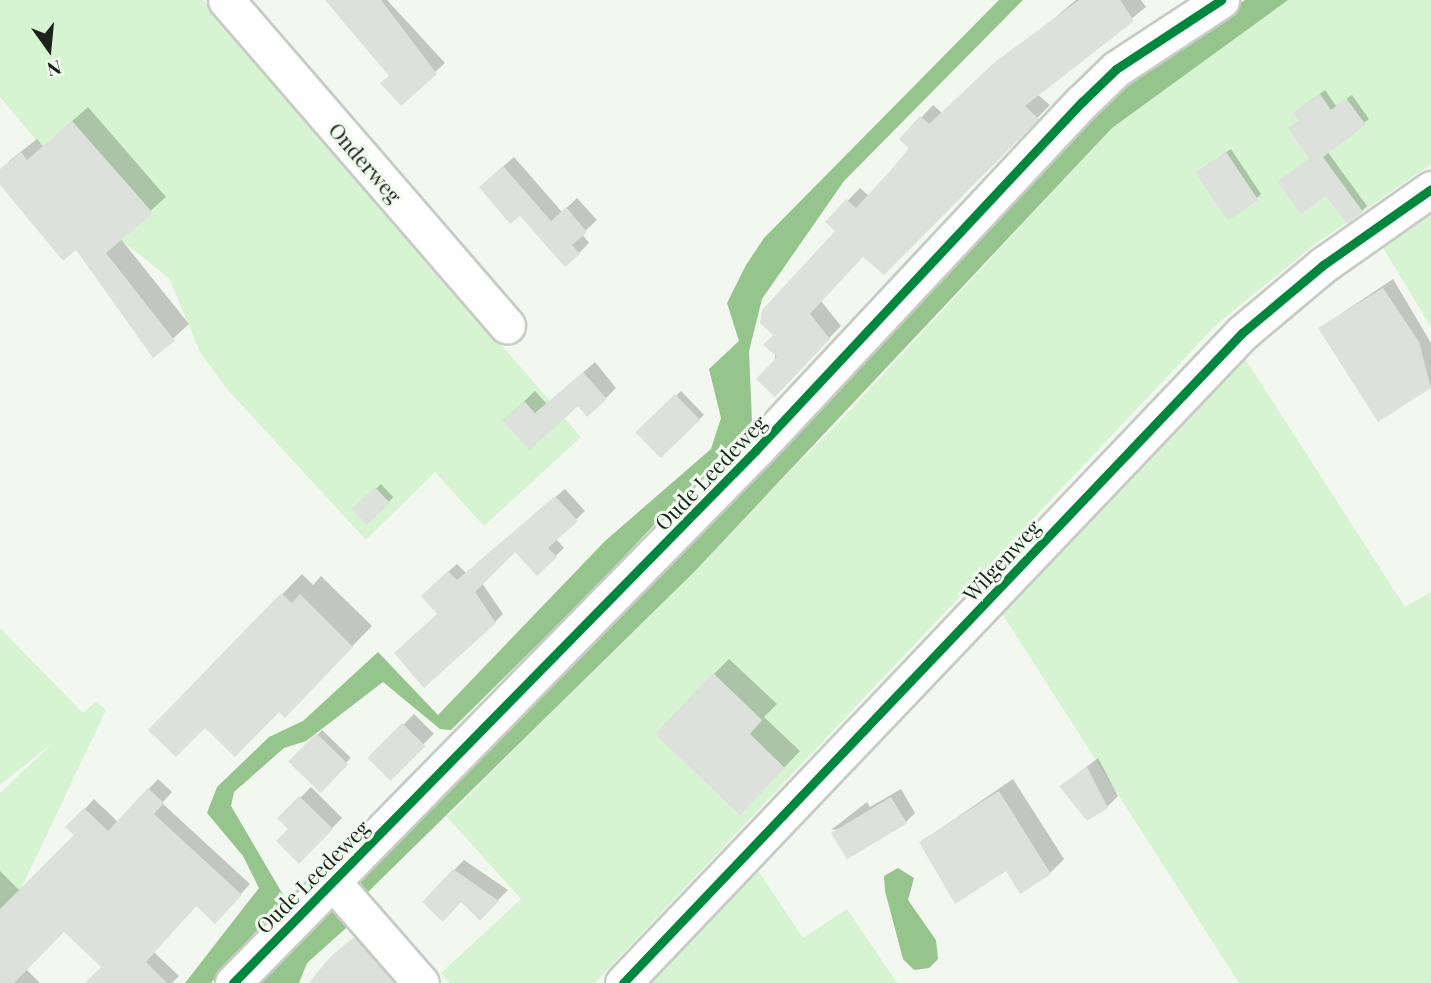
<!DOCTYPE html>
<style>
body{margin:0}
#map{position:relative;width:1431px;height:983px;overflow:hidden;background:#f2f8f0;font-family:"Playfair Display",serif}
div>[style]{position:absolute}
.green>*{inset:0;background:#d6f4d1}
.water>*{inset:0;background:#96c48d}
.shadow>*{inset:0;background:#0003;transform-origin:0 0}
.building>*{inset:0;background:#dde1dc;transform-origin:0 0}
.roads{filter:drop-shadow(2px 0 #c7cbc5) drop-shadow(-2px 0 #c7cbc5) drop-shadow(0 2px #c7cbc5) drop-shadow(0 -2px #c7cbc5)}
.minor>*{height:35px;margin:-17.5px;padding:0 17.5px;transform-origin:17.5px;border-radius:17.5px;background:#fdfefd}
.cycleway>*{height:9px;margin:-4.5px;padding:0 4.5px;transform-origin:4.5px;border-radius:4.5px;background:#00873e}
span{translate:-50% -50%;white-space:nowrap;text-align:center;line-height:1.15;-webkit-text-stroke:6px #f0fced;paint-order:stroke}
.street-label{font-size:21px;color:#1d211c}
.north{position:absolute;left:14px;top:14px;width:70px;height:70px;-webkit-text-stroke:5px #f0fced;paint-order:stroke;rotate:165deg;font-size:19px;font-weight:700;line-height:28px;text-align:center;color:#1d211c}
.north::after{content:'';display:block;margin:auto;width:24px;height:32px;background:#1d211c;clip-path:polygon(50% 0,100% 100%,50% 72%,0 100%)}
</style>
<div id="map">
<div class="green">
<div style="clip-path:polygon(0 0,203px 0,581px 437px,484px 526px,435px 472px,366px 540px,227px 389px,200px 352px,169px 278px,121px 240px,0 97px)"></div>
<div style="clip-path:polygon(1288px 0,1431px 0,1431px 164px,1314px 245px,1215px 326px,595px 983px,450px 983px,441px 973px,521px 899px,447px 817px,839px 422px,1112px 128px)"></div>
<div style="clip-path:polygon(1431px 210px,1431px 327px,1382px 246px)"></div>
<div style="clip-path:polygon(1244px 357px,1405px 607px,1431px 592px,1431px 983px,1239px 983px,1001px 612px)"></div>
<div style="clip-path:polygon(0 628px,83px 713px,96px 701px,106px 710px,0 933px,0 793px,54px 742px,0 785px)"></div>
<div style="clip-path:polygon(757px 869px,803px 938px,847px 909px,897px 983px,650px 983px)"></div>
</div>
<div class="water">
<div style="clip-path:polygon(999px 0,1023px 0,844px 181px,762px 299px,749px 351px,752px 421px,586px 597px,451px 730px,440px 729px,383px 682px,306px 741px,284px 748px,234px 792px,231px 806px,285px 898px,211px 983px,185px 983px,259px 888px,243px 856px,207px 813px,217px 787px,269px 737px,303px 721px,378px 652px,438px 715px,605px 541px,711px 449px,721px 418px,709px 369px,739px 341px,727px 303px,746px 265px,764px 238px)"></div>
<div style="clip-path:polygon(1245px 0,1288px 0,1112px 128px,695px 571px,368px 892px,355px 920px,307px 963px,299px 983px,249px 983px,580px 658px,1113px 92px)"></div>
<div style="clip-path:polygon(898px 868px,914px 878px,908px 900px,936px 940px,938px 959px,929px 968px,914px 970px,903px 959px,885px 891px,884px 876px)"></div>
</div>
<div class="shadow">
<div style="clip-path:polygon(327px 0,387px 0,445px 63px,401px 103px,391px 75px)"></div>
<div style="clip-path:polygon(1076px 0,1141px 0,1146px 7px,1037px 94px,1050px 105px,884px 273px,864px 255px,821px 301px,841px 326px,775px 394px,775px 335px,837px 231px,827px 222px,860px 188px,869px 196px,912px 148px,901px 139px,933px 105px,942px 113px)"></div>
<div style="clip-path:polygon(1325px 90px,1336px 106px,1352px 95px,1369px 119px,1327px 151px,1367px 206px,1362px 211px,1290px 128px,1300px 120px,1300px 108px)"></div>
<div style="clip-path:polygon(88px 107px,166px 197px,120px 238px,189px 324px,154px 356px,76px 248px,0 182px,9px 161px,37px 139px,43px 147px)"></div>
<div style="clip-path:polygon(1231px 149px,1261px 194px,1256px 199px,1203px 168px)"></div>
<div style="clip-path:polygon(514px 157px,562px 212px,577px 198px,597px 220px,582px 234px,589px 243px,579px 253px,520px 214px,491px 177px)"></div>
<div style="clip-path:polygon(1393px 279px,1431px 343px,1431px 386px,1379px 420px,1320px 328px)"></div>
<div style="clip-path:polygon(595px 362px,616px 388px,606px 398px,578px 404px,530px 448px,515px 410px,535px 391px,547px 404px)"></div>
<div style="left:681px;top:391px;width:33px;height:60px;rotate:46deg"></div>
<div style="left:381px;top:484px;width:18px;height:37px;rotate:47deg"></div>
<div style="clip-path:polygon(565px 489px,585px 511px,556px 539px,564px 548px,537px 573px,515px 549px,482px 583px,503px 614px,495px 622px,439px 614px,431px 587px,457px 564px,466px 573px)"></div>
<div style="clip-path:polygon(302px 574px,313px 585px,321px 576px,372px 626px,285px 715px,279px 710px,150px 730px)"></div>
<div style="clip-path:polygon(729px 659px,777px 704px,764px 717px,800px 751px,756px 797px,714px 674px)"></div>
<div style="left:414px;top:714px;width:28px;height:62px;rotate:45deg"></div>
<div style="left:322px;top:730px;width:40px;height:44px;rotate:44deg"></div>
<div style="clip-path:polygon(1098px 758px,1118px 796px,1107px 807px,1061px 786px)"></div>
<div style="clip-path:polygon(158px 779px,172px 792px,162px 803px,250px 884px,224px 912px,197px 905px,154px 952px,179px 976px,172px 983px,87px 983px,103px 967px,64px 930px,26px 969px,40px 983px,0 983px,0 871px,20px 891px,76px 835px,68px 827px,94px 799px,118px 822px)"></div>
<div style="clip-path:polygon(1013px 779px,1064px 859px,1050px 873px,921px 842px)"></div>
<div style="clip-path:polygon(311px 787px,342px 818px,299px 862px,290px 829px,280px 818px)"></div>
<div style="clip-path:polygon(901px 789px,915px 813px,906px 822px,831px 830px,867px 802px,870px 807px)"></div>
<div style="clip-path:polygon(464px 860px,508px 890px,480px 918px,454px 870px)"></div>
<div style="clip-path:polygon(365px 929px,412px 983px,310px 983px,355px 938px)"></div>
</div>
<div class="building">
<div style="clip-path:polygon(325px 0,381px 0,437px 74px,401px 106px,380px 83px,389px 76px)"></div>
<div style="clip-path:polygon(1079px 0,1120px 0,1134px 21px,1025px 106px,1039px 119px,884px 275px,863px 257px,810px 314px,830px 339px,775px 397px,756px 379px,777px 357px,763px 345px,773px 335px,760px 323px,762px 310px,835px 231px,825px 222px,846px 199px,856px 208px,891px 170px,909px 148px,899px 139px,920px 116px,929px 124px,995px 62px)"></div>
<div style="clip-path:polygon(1320px 94px,1331px 110px,1346px 98px,1366px 125px,1323px 157px,1363px 212px,1347px 224px,1326px 196px,1301px 214px,1277px 182px,1309px 158px,1288px 128px,1299px 121px,1293px 113px)"></div>
<div style="clip-path:polygon(72px 121px,153px 213px,106px 253px,175px 341px,153px 358px,76px 250px,63px 261px,0 185px,0 169px,21px 152px,27px 160px)"></div>
<div style="left:1226px;top:152px;width:58px;height:37px;rotate:56deg"></div>
<div style="clip-path:polygon(503px 166px,551px 221px,566px 207px,587px 232px,572px 245px,580px 254px,565px 267px,520px 216px,510px 224px,479px 187px)"></div>
<div style="clip-path:polygon(1383px 288px,1419px 342px,1431px 388px,1378px 422px,1318px 328px)"></div>
<div style="clip-path:polygon(583px 372px,607px 399px,587px 417px,578px 406px,530px 450px,502px 420px,524px 401px,535px 413px)"></div>
<div style="left:675px;top:394px;width:36px;height:55px;rotate:46deg"></div>
<div style="left:375px;top:487px;width:22px;height:32px;rotate:47deg"></div>
<div style="clip-path:polygon(555px 496px,578px 521px,548px 548px,557px 557px,537px 576px,515px 552px,475px 592px,496px 623px,424px 688px,394px 653px,437px 614px,421px 596px,448px 571px,457px 580px)"></div>
<div style="clip-path:polygon(281px 593px,292px 603px,300px 594px,353px 647px,285px 718px,279px 712px,235px 757px,205px 728px,176px 757px,148px 730px)"></div>
<div style="clip-path:polygon(713px 673px,762px 720px,750px 734px,785px 768px,740px 815px,655px 734px)"></div>
<div style="left:402px;top:723px;width:33px;height:49px;rotate:45deg"></div>
<div style="left:316px;top:733px;width:45px;height:40px;rotate:44deg"></div>
<div style="clip-path:polygon(1087px 767px,1108px 808px,1087px 821px,1059px 786px)"></div>
<div style="clip-path:polygon(148px 788px,164px 803px,154px 814px,242px 895px,215px 924px,196px 906px,146px 962px,167px 983px,85px 983px,101px 967px,64px 932px,14px 983px,0 983px,0 909px,74px 835px,65px 827px,84px 808px,108px 831px)"></div>
<div style="clip-path:polygon(999px 791px,1051px 874px,1020px 894px,1006px 871px,955px 904px,919px 842px)"></div>
<div style="clip-path:polygon(299px 796px,333px 829px,299px 864px,276px 841px,288px 829px,277px 818px)"></div>
<div style="left:891px;top:797px;width:31px;height:70px;rotate:59deg"></div>
<div style="clip-path:polygon(453px 869px,499px 901px,480px 921px,461px 902px,443px 922px,422px 902px)"></div>
<div style="clip-path:polygon(354px 937px,394px 983px,309px 983px,329px 958px)"></div>
</div>
<div class="roads">
<div class="minor">
<div style="left:226px;top:0;width:430px;rotate:49.2deg"></div>
<div style="left:332px;top:881px;width:135px;rotate:48.9deg"></div>
<div style="left:233px;top:983px;width:747px;rotate:-45.54deg"></div>
<div style="left:756px;top:450px;width:477px;rotate:-46.9deg"></div>
<div style="left:1082px;top:102px;width:47px;rotate:-44.1deg"></div>
<div style="left:1116px;top:69px;width:126px;rotate:-33.3deg"></div>
<div style="left:623px;top:983px;width:898px;rotate:-46.4deg"></div>
<div style="left:1242px;top:333px;width:106px;rotate:-40deg"></div>
<div style="left:1323px;top:265px;width:132px;rotate:-35.1deg"></div>
</div>
</div>
<div class="cycleway">
<div style="left:233px;top:983px;width:747px;rotate:-45.54deg"></div>
<div style="left:756px;top:450px;width:477px;rotate:-46.9deg"></div>
<div style="left:1082px;top:102px;width:47px;rotate:-44.1deg"></div>
<div style="left:1116px;top:69px;width:126px;rotate:-33.3deg"></div>
<div style="left:623px;top:983px;width:898px;rotate:-46.4deg"></div>
<div style="left:1242px;top:333px;width:106px;rotate:-40deg"></div>
<div style="left:1323px;top:265px;width:132px;rotate:-35.1deg"></div>
</div>
<div class="street-label">
<span style="left:366px;top:162px;rotate:49deg">Onderweg</span>
<span style="left:710px;top:472px;rotate:-46deg">Oude Leedeweg</span>
<span style="left:1001px;top:560px;rotate:-47deg">Wilgenweg</span>
<span style="left:312px;top:876px;rotate:-45deg">Oude Leedeweg</span>
</div>
<div class="north">N</div>
</div>
